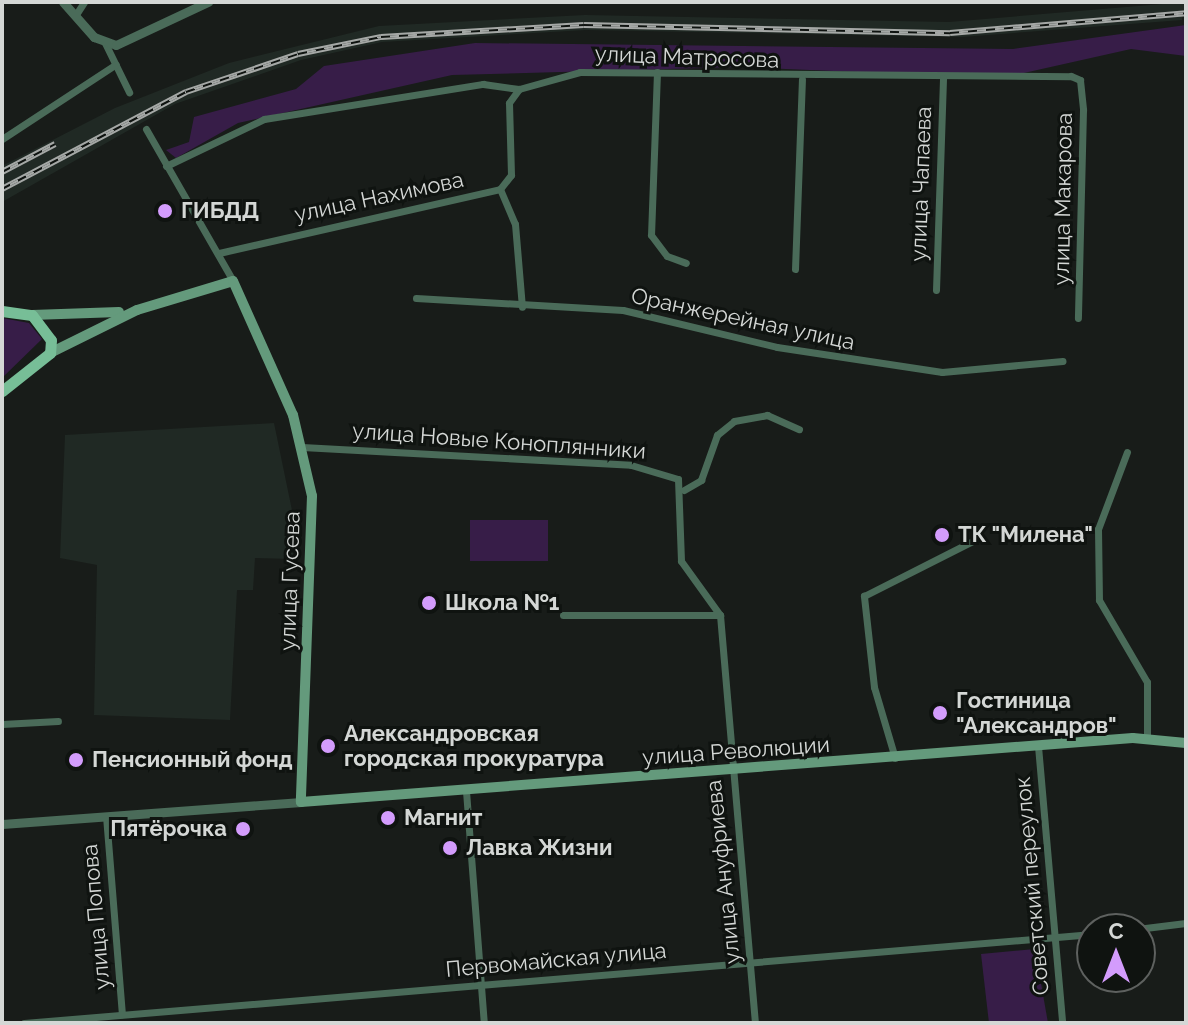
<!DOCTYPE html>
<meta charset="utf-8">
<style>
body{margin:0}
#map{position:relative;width:1188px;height:1025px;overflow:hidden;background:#181c19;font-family:Raleway,sans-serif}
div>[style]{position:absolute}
.built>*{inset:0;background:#202924}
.green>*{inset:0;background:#371d48;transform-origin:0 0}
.minor>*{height:7px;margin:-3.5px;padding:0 3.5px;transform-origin:3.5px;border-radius:3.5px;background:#4a6b59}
.tertiary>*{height:9px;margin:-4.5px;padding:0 4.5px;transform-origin:4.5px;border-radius:4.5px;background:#4a6b59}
.secondary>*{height:10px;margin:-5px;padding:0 5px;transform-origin:5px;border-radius:5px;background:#649a7c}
.primary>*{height:11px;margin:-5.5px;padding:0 5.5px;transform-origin:5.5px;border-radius:5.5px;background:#77be97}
.rail>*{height:6px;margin-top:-3px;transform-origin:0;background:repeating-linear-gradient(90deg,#0f1310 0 9px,#a5a8a6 0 18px);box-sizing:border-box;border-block:2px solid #a5a8a6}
.dots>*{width:22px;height:22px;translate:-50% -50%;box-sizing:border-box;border:4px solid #0f1310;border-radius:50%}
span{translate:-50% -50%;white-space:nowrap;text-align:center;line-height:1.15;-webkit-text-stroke:6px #0f1310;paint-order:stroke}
.street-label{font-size:22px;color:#d4d7d5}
.poi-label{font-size:22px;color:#d4d7d5;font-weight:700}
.left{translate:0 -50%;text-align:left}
.right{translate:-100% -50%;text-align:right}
.frame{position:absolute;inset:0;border:4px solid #d4d7d5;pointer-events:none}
.north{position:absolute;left:1076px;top:913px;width:80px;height:80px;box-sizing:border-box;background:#0f1310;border:2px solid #5e615f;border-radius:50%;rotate:0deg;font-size:22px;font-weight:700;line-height:32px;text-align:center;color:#d4d7d5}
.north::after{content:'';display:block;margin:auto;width:28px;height:36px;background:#d39cfc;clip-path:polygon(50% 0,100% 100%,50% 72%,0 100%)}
</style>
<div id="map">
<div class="built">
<div style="clip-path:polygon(1186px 2px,1182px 20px,962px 37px,586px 30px,382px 42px,301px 60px,175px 104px,2px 202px,2px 166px,115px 108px,229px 63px,379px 26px,585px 15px,949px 22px)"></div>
<div style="clip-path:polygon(274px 423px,294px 520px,293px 559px,255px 558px,253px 590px,237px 590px,230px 720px,94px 715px,97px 565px,60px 558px,65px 435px)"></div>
</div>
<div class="green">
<div style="clip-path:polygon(1186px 25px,1186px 56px,1131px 49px,1001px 78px,738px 67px,452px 75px,238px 123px,176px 158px,166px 150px,189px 142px,194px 117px,296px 89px,324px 66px,475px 43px,1013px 49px)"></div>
<div style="clip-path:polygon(2px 318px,29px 323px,42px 339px,2px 378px)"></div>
<div style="left:470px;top:520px;width:78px;height:41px"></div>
<div style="clip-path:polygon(1035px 949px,1048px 1023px,989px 1023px,981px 954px)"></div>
</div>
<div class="minor">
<div style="left:75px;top:16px;width:17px;rotate:-57deg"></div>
<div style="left:105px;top:43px;width:55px;rotate:63.9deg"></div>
<div style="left:657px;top:72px;width:163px;rotate:92.1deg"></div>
<div style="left:651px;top:235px;width:26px;rotate:53deg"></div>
<div style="left:667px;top:256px;width:20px;rotate:20deg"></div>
<div style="left:519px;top:89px;width:17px;rotate:126deg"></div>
<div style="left:509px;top:103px;width:72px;rotate:88.4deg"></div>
<div style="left:511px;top:175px;width:18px;rotate:128deg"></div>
<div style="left:500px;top:189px;width:38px;rotate:67deg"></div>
<div style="left:515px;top:224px;width:83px;rotate:85.2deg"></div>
<div style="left:146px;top:129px;width:175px;rotate:60.2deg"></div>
<div style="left:2px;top:139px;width:136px;rotate:-33.3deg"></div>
<div style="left:166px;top:166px;width:109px;rotate:-25.6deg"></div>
<div style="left:264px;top:119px;width:222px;rotate:-9.1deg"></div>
<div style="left:483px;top:84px;width:36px;rotate:8deg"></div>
<div style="left:519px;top:89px;width:63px;rotate:-15.6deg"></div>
<div style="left:580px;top:72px;width:491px;rotate:0.5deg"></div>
<div style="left:1071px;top:76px;width:10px;rotate:24deg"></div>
<div style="left:1080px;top:80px;width:30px;rotate:84deg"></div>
<div style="left:1083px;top:110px;width:208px;rotate:91.4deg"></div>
<div style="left:219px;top:253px;width:288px;rotate:-12.8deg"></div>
<div style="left:795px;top:269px;width:190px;rotate:-87.9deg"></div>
<div style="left:936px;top:290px;width:212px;rotate:-88.1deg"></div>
<div style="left:416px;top:298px;width:207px;rotate:3.3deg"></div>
<div style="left:623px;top:310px;width:158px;rotate:13.5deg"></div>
<div style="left:777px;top:347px;width:167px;rotate:8.6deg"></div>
<div style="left:942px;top:372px;width:121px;rotate:-5.2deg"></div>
<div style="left:302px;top:447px;width:329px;rotate:3.1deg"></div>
<div style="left:631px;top:465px;width:49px;rotate:16.6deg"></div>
<div style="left:678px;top:479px;width:82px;rotate:87.9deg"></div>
<div style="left:681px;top:561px;width:67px;rotate:54.2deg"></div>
<div style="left:720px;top:615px;width:409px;rotate:85.1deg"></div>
<div style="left:1127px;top:452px;width:82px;rotate:110.6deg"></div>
<div style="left:1098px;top:529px;width:71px;rotate:89.2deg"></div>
<div style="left:1099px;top:600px;width:95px;rotate:59.7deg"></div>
<div style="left:1147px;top:682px;width:56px;rotate:90deg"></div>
<div style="left:684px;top:490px;width:20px;rotate:-30deg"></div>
<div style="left:701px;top:480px;width:48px;rotate:-70.4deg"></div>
<div style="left:717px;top:435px;width:22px;rotate:-39deg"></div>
<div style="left:734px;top:421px;width:34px;rotate:-10deg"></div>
<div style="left:767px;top:415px;width:35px;rotate:24deg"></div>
<div style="left:563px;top:615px;width:157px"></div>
<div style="left:2px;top:724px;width:56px;rotate:-3.1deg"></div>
<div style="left:1038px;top:746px;width:278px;rotate:85deg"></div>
<div style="left:895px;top:758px;width:74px;rotate:-106.5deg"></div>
<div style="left:874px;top:687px;width:92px;rotate:-96.3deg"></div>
<div style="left:864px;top:596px;width:122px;rotate:-26.8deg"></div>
<div style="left:466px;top:791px;width:233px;rotate:85.6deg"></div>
<div style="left:106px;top:816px;width:199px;rotate:85.4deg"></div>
<div style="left:1137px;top:929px;width:49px;rotate:-7deg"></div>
<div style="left:24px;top:1023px;width:1072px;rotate:-4.76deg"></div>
</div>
<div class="tertiary">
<div style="left:63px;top:2px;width:47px;rotate:48.5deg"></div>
<div style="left:94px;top:37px;width:23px;rotate:20deg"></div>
<div style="left:116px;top:45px;width:102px;rotate:-25.1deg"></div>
<div style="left:2px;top:824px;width:300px;rotate:-4.2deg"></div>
</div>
<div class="secondary">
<div style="left:32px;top:315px;width:87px;rotate:-2deg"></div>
<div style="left:50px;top:353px;width:97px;rotate:-26.3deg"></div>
<div style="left:137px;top:310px;width:100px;rotate:-16.8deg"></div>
<div style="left:233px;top:281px;width:147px;rotate:65.9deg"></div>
<div style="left:293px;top:415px;width:83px;rotate:76.8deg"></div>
<div style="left:312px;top:496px;width:306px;rotate:92.1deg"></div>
<div style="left:301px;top:802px;width:834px;rotate:-4.4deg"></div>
<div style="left:1133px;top:738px;width:53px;rotate:5.4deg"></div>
</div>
<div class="primary">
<div style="left:2px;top:311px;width:30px;rotate:8deg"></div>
<div style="left:32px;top:315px;width:31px;rotate:53deg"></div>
<div style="left:51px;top:340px;width:13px;rotate:94deg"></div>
<div style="left:50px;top:353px;width:61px;rotate:141.6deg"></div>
</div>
<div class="rail">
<div style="left:2px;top:172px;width:60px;rotate:-27.8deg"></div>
<div style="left:2px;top:189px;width:208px;rotate:-27.8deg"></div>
<div style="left:186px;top:92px;width:118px;rotate:-18.7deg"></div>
<div style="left:298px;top:54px;width:85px;rotate:-11.6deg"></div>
<div style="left:381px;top:37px;width:203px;rotate:-3.4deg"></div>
<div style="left:584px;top:25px;width:366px;rotate:1.3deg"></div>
<div style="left:950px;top:33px;width:237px;rotate:-4.8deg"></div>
</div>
<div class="dots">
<div style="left:165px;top:211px;background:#d39cfc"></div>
<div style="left:942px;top:535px;background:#d39cfc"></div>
<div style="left:429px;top:603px;background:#d39cfc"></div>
<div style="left:940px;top:713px;background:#d39cfc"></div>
<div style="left:328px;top:746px;background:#d39cfc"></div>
<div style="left:76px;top:760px;background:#d39cfc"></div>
<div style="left:388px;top:818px;background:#d39cfc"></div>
<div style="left:243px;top:829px;background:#d39cfc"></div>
<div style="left:450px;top:848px;background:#d39cfc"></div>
</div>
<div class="street-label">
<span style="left:687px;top:57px;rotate:2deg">улица Матросова</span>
<span style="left:921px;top:184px;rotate:-88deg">улица Чапаева</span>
<span style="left:379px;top:197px;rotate:-12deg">улица Нахимова</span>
<span style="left:1063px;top:199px;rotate:-89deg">улица Макарова</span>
<span style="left:743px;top:319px;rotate:12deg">Оранжерейная улица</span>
<span style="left:499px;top:441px;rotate:4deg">улица Новые Коноплянники</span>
<span style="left:290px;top:581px;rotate:-88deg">улица Гусева</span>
<span style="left:736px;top:751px;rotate:-4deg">улица Революции</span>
<span style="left:723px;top:872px;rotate:-96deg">улица Ануфриева</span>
<span style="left:1032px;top:886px;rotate:-95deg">Советский переулок</span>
<span style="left:96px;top:917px;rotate:-95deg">улица Попова</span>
<span style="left:556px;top:960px;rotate:-5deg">Первомайская улица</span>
</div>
<div class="poi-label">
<span class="left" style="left:181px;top:211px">ГИБДД</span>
<span class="left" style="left:958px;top:535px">ТК "Милена"</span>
<span class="left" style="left:445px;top:603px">Школа №1</span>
<span class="left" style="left:956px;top:713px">Гостиница<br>"Александров"</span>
<span class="left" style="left:344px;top:746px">Александровская<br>городская прокуратура</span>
<span class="left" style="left:92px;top:760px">Пенсионный фонд</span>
<span class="left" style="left:404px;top:818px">Магнит</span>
<span class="right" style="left:227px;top:829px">Пятёрочка</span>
<span class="left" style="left:466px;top:848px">Лавка Жизни</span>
</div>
<div class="frame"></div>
<div class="north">С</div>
</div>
